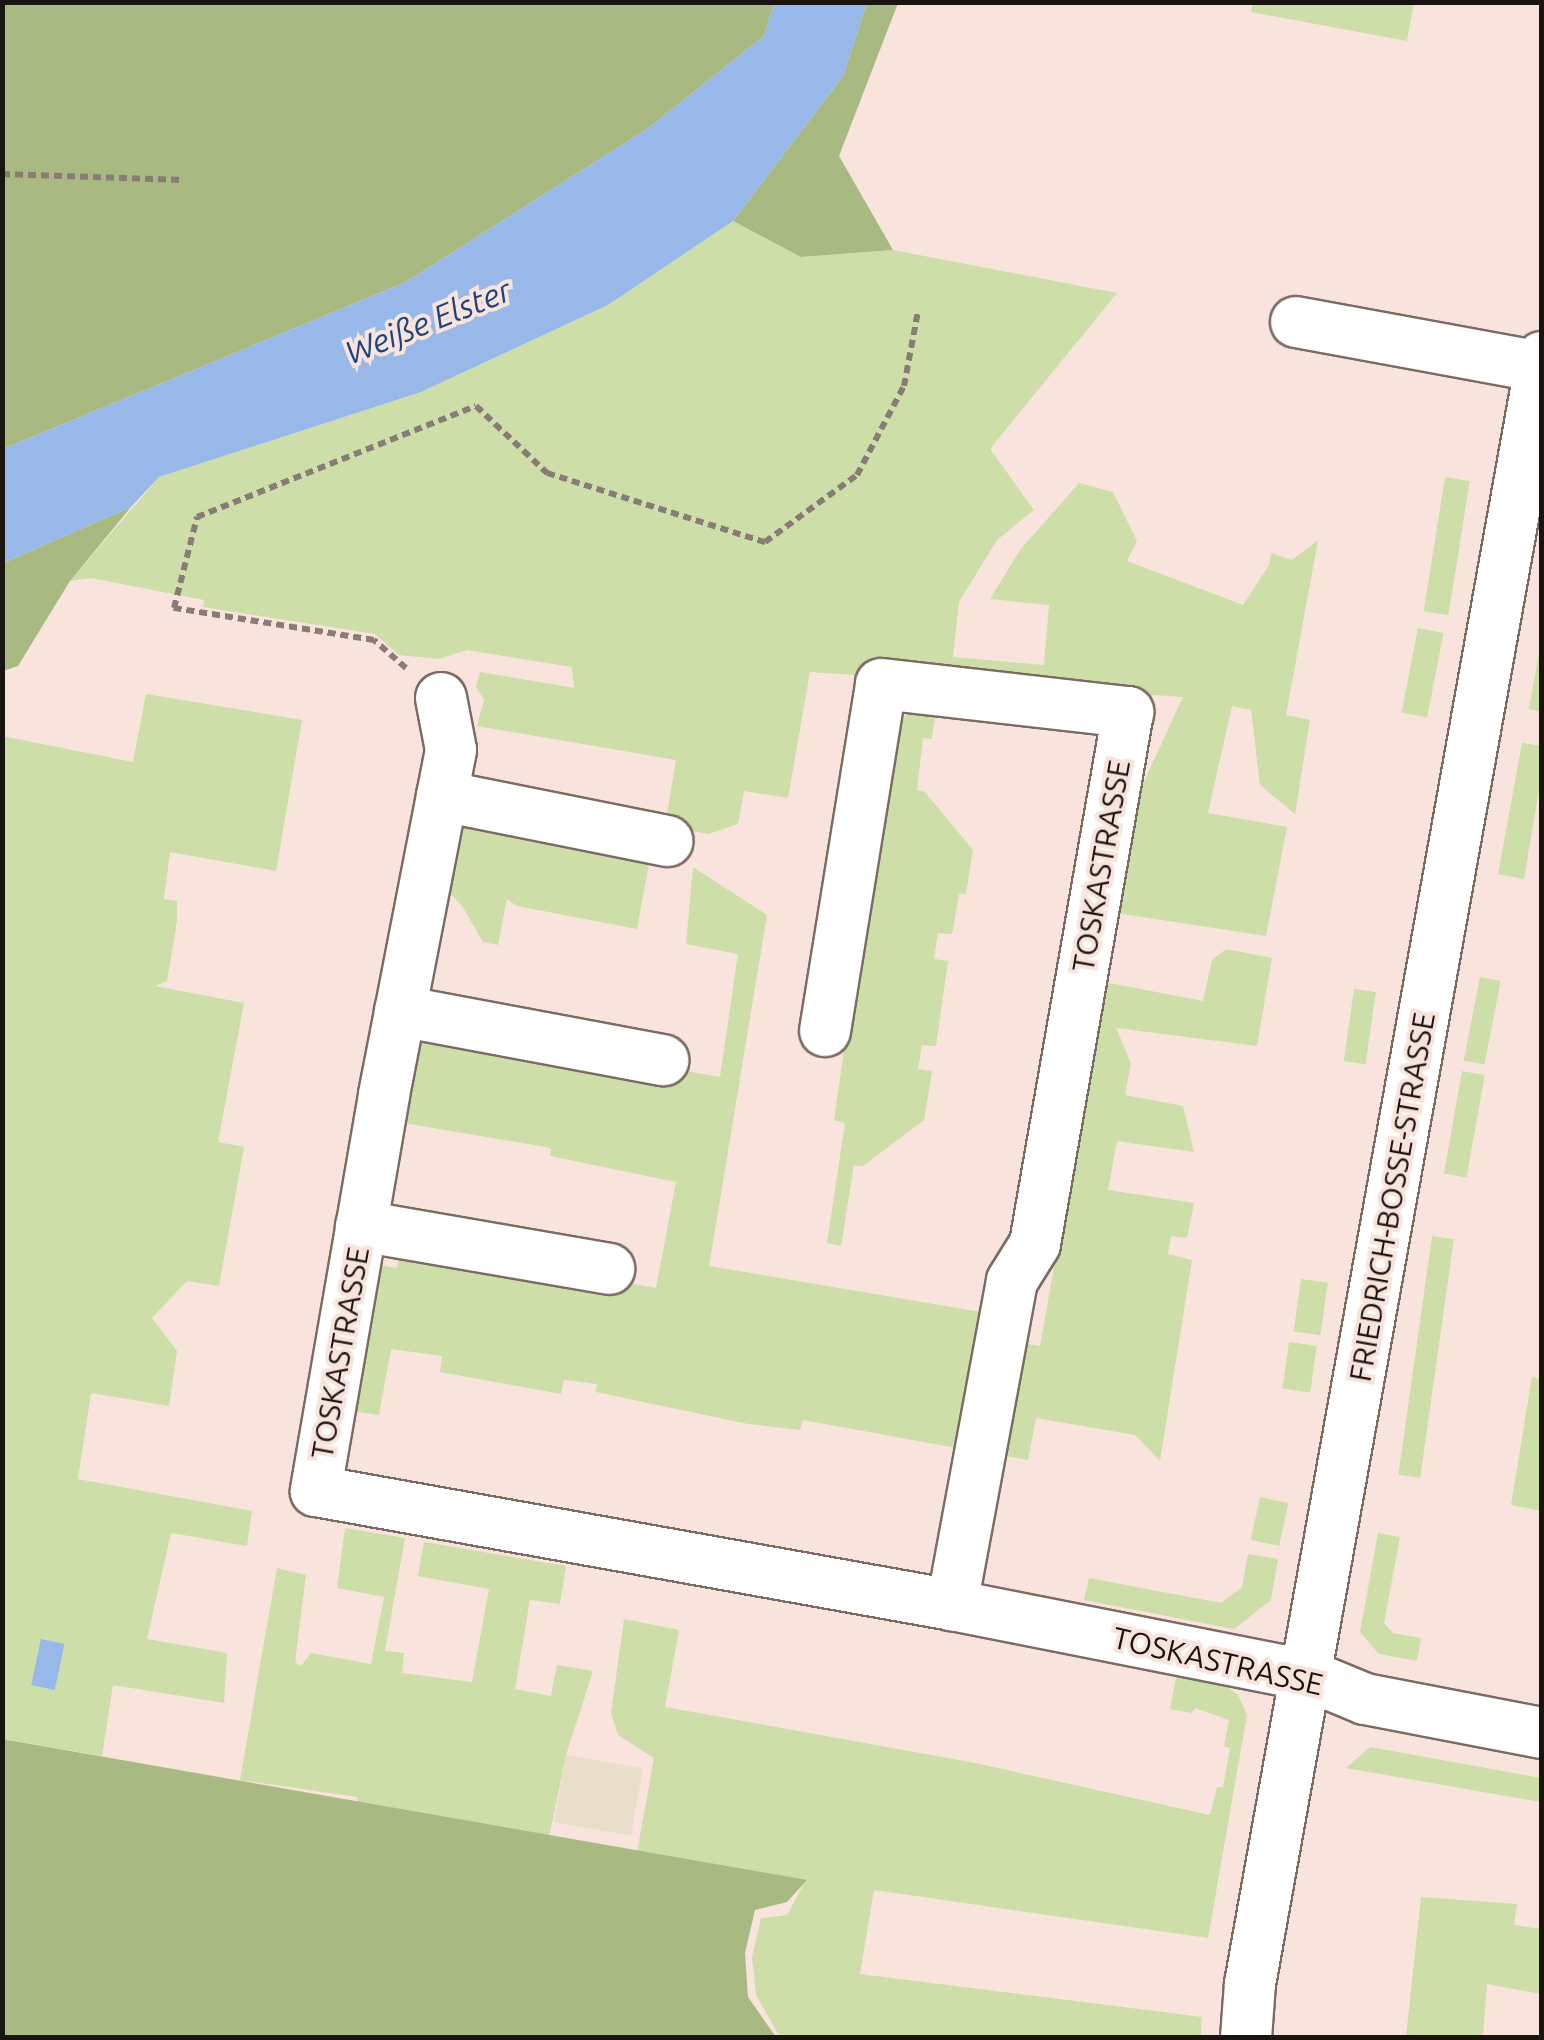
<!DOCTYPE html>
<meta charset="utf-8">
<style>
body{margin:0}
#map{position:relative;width:1544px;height:2040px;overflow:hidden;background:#f8e4dc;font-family:Ubuntu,sans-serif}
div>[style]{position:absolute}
.industrial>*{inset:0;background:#e8dec9;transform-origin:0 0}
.green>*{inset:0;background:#cddea9;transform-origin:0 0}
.forest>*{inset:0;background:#a8ba81}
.water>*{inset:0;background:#98b8e9;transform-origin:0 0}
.path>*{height:6px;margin-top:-3px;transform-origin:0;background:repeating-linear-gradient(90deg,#897c76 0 8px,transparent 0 13px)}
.roads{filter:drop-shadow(2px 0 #7b6b63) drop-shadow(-2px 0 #7b6b63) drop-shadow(0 2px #7b6b63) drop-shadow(0 -2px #7b6b63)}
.street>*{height:50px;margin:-25px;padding:0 25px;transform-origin:25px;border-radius:25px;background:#fff}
span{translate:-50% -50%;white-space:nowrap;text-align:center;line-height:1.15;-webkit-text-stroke:8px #f8e4dc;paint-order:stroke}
.street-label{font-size:30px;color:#1a1411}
.water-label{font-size:32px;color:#1c437e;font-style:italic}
.frame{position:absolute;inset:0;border:5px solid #1a1411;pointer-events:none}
</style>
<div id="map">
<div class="industrial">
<div style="left:566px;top:1755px;width:78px;height:68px;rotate:10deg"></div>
</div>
<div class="green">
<div style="clip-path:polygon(1253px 3px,1253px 2px,1414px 3px,1407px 41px,1251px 12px)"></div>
<div style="clip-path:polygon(733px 221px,802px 257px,893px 250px,1117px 293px,990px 449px,1034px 510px,997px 540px,959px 602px,953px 657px,1044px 665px,1049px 605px,990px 599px,1020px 550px,1079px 483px,1113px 492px,1137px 541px,1127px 561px,1243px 605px,1269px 565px,1271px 553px,1292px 560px,1318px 540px,1286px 715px,1310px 720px,1295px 814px,1260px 785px,1251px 710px,1232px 706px,1208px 813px,1287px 827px,1266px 936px,1116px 913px,1135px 801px,1183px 697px,810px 672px,788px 798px,744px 791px,738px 824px,708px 834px,665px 825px,676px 760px,477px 726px,484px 700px,476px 687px,480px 672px,574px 688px,572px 667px,467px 650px,439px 659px,399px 655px,375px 634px,203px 607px,204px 600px,91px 578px,70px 581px,159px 477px,421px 392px,608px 305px)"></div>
<div style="left:1445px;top:477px;width:25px;height:136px;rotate:9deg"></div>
<div style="left:1418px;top:628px;width:26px;height:86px;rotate:11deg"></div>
<div style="clip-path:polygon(1541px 641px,1541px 712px,1529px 709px)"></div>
<div style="clip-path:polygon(146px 694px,302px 720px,276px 871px,170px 852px,164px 899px,177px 901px,177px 921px,167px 981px,155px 986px,244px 1003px,218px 1142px,244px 1147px,219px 1286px,187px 1281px,152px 1318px,177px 1351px,169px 1406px,91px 1393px,78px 1479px,252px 1511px,247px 1546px,171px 1533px,147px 1639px,227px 1653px,224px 1703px,113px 1685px,102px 1756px,3px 1739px,2px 736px,133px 762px)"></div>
<div style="clip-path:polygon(936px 708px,932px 739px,923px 738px,917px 790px,925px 792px,973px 850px,966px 894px,959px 894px,952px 934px,938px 933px,934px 959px,948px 961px,936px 1046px,922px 1045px,918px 1069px,932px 1071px,924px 1120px,863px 1166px,854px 1165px,841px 1246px,827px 1243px,845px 1123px,834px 1120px,889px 738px,897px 722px,914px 710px)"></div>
<div style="clip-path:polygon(1522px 743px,1542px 746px,1541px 777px,1524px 879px,1498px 874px)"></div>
<div style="clip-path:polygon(454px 810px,652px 847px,637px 929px,517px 906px,507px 899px,498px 945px,483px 942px,462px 906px,441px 883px)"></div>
<div style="clip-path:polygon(693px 867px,767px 915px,709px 1266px,981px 1312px,956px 1448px,803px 1420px,800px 1430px,748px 1424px,596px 1392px,597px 1384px,564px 1380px,561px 1394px,440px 1372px,442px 1356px,391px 1349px,379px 1415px,346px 1410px,372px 1264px,397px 1268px,401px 1242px,656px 1288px,676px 1182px,550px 1156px,551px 1149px,546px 1147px,398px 1122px,415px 1023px,720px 1077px,738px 954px,686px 944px)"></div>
<div style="clip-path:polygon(1226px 949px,1272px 958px,1257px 1046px,1116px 1028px,1131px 1063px,1125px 1095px,1183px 1106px,1194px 1152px,1117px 1141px,1108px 1190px,1194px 1203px,1187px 1238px,1171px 1236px,1168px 1254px,1192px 1260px,1160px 1461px,1135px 1435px,1036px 1418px,1028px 1460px,1000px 1455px,1019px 1343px,1040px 1346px,1104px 982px,1203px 1001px,1212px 960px)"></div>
<div style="left:1480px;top:977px;width:21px;height:85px;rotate:11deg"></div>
<div style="left:1354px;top:989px;width:22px;height:73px;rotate:8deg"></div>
<div style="left:1462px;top:1071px;width:23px;height:104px;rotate:10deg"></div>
<div style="left:1432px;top:1236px;width:22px;height:241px;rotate:8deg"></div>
<div style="left:1301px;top:1279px;width:27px;height:53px;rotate:8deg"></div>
<div style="left:1289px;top:1342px;width:28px;height:47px;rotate:8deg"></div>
<div style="clip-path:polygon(1532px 1377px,1541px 1379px,1541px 1511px,1511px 1505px)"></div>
<div style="left:1260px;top:1497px;width:29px;height:44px;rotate:12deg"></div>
<div style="clip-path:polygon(345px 1528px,405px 1538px,385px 1651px,404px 1653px,402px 1673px,472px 1682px,489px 1589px,418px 1576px,424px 1542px,566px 1566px,560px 1604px,530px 1600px,515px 1689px,551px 1696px,557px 1665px,593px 1671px,566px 1755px,549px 1837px,357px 1802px,357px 1797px,240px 1780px,277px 1568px,306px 1575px,295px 1663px,301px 1666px,311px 1653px,371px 1664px,384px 1597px,337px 1588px)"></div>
<div style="clip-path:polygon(1378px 1533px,1400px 1537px,1384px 1623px,1393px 1633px,1421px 1638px,1417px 1661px,1379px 1654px,1360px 1632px)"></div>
<div style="clip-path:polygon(1248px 1554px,1278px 1559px,1271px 1600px,1234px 1629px,1084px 1600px,1089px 1578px,1221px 1603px,1242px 1587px)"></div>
<div style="clip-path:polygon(624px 1619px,679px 1630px,665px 1707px,970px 1762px,1210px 1815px,1217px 1787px,1223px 1787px,1230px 1748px,1224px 1746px,1229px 1720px,1195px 1708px,1191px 1713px,1170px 1709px,1176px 1677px,1227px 1687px,1238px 1695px,1247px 1715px,1208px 1938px,874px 1890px,860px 1974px,1202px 2017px,1201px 2037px,780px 2037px,756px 1995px,752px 1957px,761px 1918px,787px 1915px,806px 1880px,637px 1852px,654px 1758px,618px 1735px,611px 1713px)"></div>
<div style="clip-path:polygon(1370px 1747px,1541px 1778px,1541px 1802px,1346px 1768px)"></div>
<div style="clip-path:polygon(1421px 1897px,1517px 1904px,1514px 1925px,1541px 1929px,1541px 1994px,1487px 1984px,1483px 2037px,1406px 2037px)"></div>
</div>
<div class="forest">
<div style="clip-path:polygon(3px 3px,774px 3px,764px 36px,647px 129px,406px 282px,3px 449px)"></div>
<div style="clip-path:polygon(867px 3px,898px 3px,839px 156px,893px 250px,801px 257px,733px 221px,843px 76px)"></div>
<div style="clip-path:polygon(131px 507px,70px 581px,18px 666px,3px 671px,3px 563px)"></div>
<div style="clip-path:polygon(2px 1739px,807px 1880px,787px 1902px,755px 1910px,745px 1953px,748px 1997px,776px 2037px,3px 2037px)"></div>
</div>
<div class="water">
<div style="clip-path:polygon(774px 3px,867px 3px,843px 76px,733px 221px,608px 305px,421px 392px,159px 477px,131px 507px,3px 563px,3px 449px,406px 282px,647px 129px,764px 36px)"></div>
<div style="left:41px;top:1639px;width:24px;height:47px;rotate:12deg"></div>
</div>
<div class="path">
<div style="left:2px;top:174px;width:181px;rotate:1.9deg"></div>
<div style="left:406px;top:668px;width:43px;rotate:-138.8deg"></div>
<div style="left:374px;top:640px;width:203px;rotate:-170.9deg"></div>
<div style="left:174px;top:608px;width:94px;rotate:-75.8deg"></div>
<div style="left:197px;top:517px;width:300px;rotate:-21.7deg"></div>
<div style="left:476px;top:406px;width:98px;rotate:43.3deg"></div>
<div style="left:547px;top:473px;width:229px;rotate:17.6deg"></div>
<div style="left:765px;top:542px;width:114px;rotate:-36.1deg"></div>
<div style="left:857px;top:475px;width:101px;rotate:-62.2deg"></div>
<div style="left:904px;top:386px;width:76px;rotate:-79.4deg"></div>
</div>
<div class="roads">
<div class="street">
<div style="left:1296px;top:322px;width:250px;rotate:10.4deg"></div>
<div style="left:441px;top:698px;width:53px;rotate:79.1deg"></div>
<div style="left:451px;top:750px;width:352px;rotate:101deg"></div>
<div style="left:384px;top:1096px;width:401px;rotate:99.8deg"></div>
<div style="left:316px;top:1491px;width:646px;rotate:10.16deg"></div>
<div style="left:952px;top:1605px;width:362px;rotate:11.2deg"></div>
<div style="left:1307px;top:1675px;width:63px;rotate:22.5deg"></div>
<div style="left:1365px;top:1699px;width:180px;rotate:10.9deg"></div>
<div style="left:442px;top:796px;width:230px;rotate:11.3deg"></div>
<div style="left:400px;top:1011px;width:268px;rotate:10.6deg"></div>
<div style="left:825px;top:1031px;width:351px;rotate:-80.8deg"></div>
<div style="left:881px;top:684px;width:249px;rotate:6.5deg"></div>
<div style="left:1128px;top:712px;width:540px;rotate:99.92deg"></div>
<div style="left:1035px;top:1244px;width:44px;rotate:121.9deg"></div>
<div style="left:1012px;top:1281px;width:330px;rotate:100.5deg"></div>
<div style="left:361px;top:1226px;width:252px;rotate:9.8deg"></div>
<div style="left:1246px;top:2038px;width:54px;rotate:-85.8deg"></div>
<div style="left:1250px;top:1984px;width:1653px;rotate:-79.83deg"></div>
</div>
</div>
<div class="street-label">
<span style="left:1101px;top:866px;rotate:-80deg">TOSKASTRASSE</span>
<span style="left:1392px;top:1197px;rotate:-80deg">FRIEDRICH-BOSSE-STRASSE</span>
<span style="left:340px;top:1353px;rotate:-80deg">TOSKASTRASSE</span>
<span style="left:1218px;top:1661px;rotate:13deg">TOSKASTRASSE</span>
</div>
<div class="water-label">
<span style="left:428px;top:321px;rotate:-22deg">Weiße Elster</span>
</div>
<div class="frame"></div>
</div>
